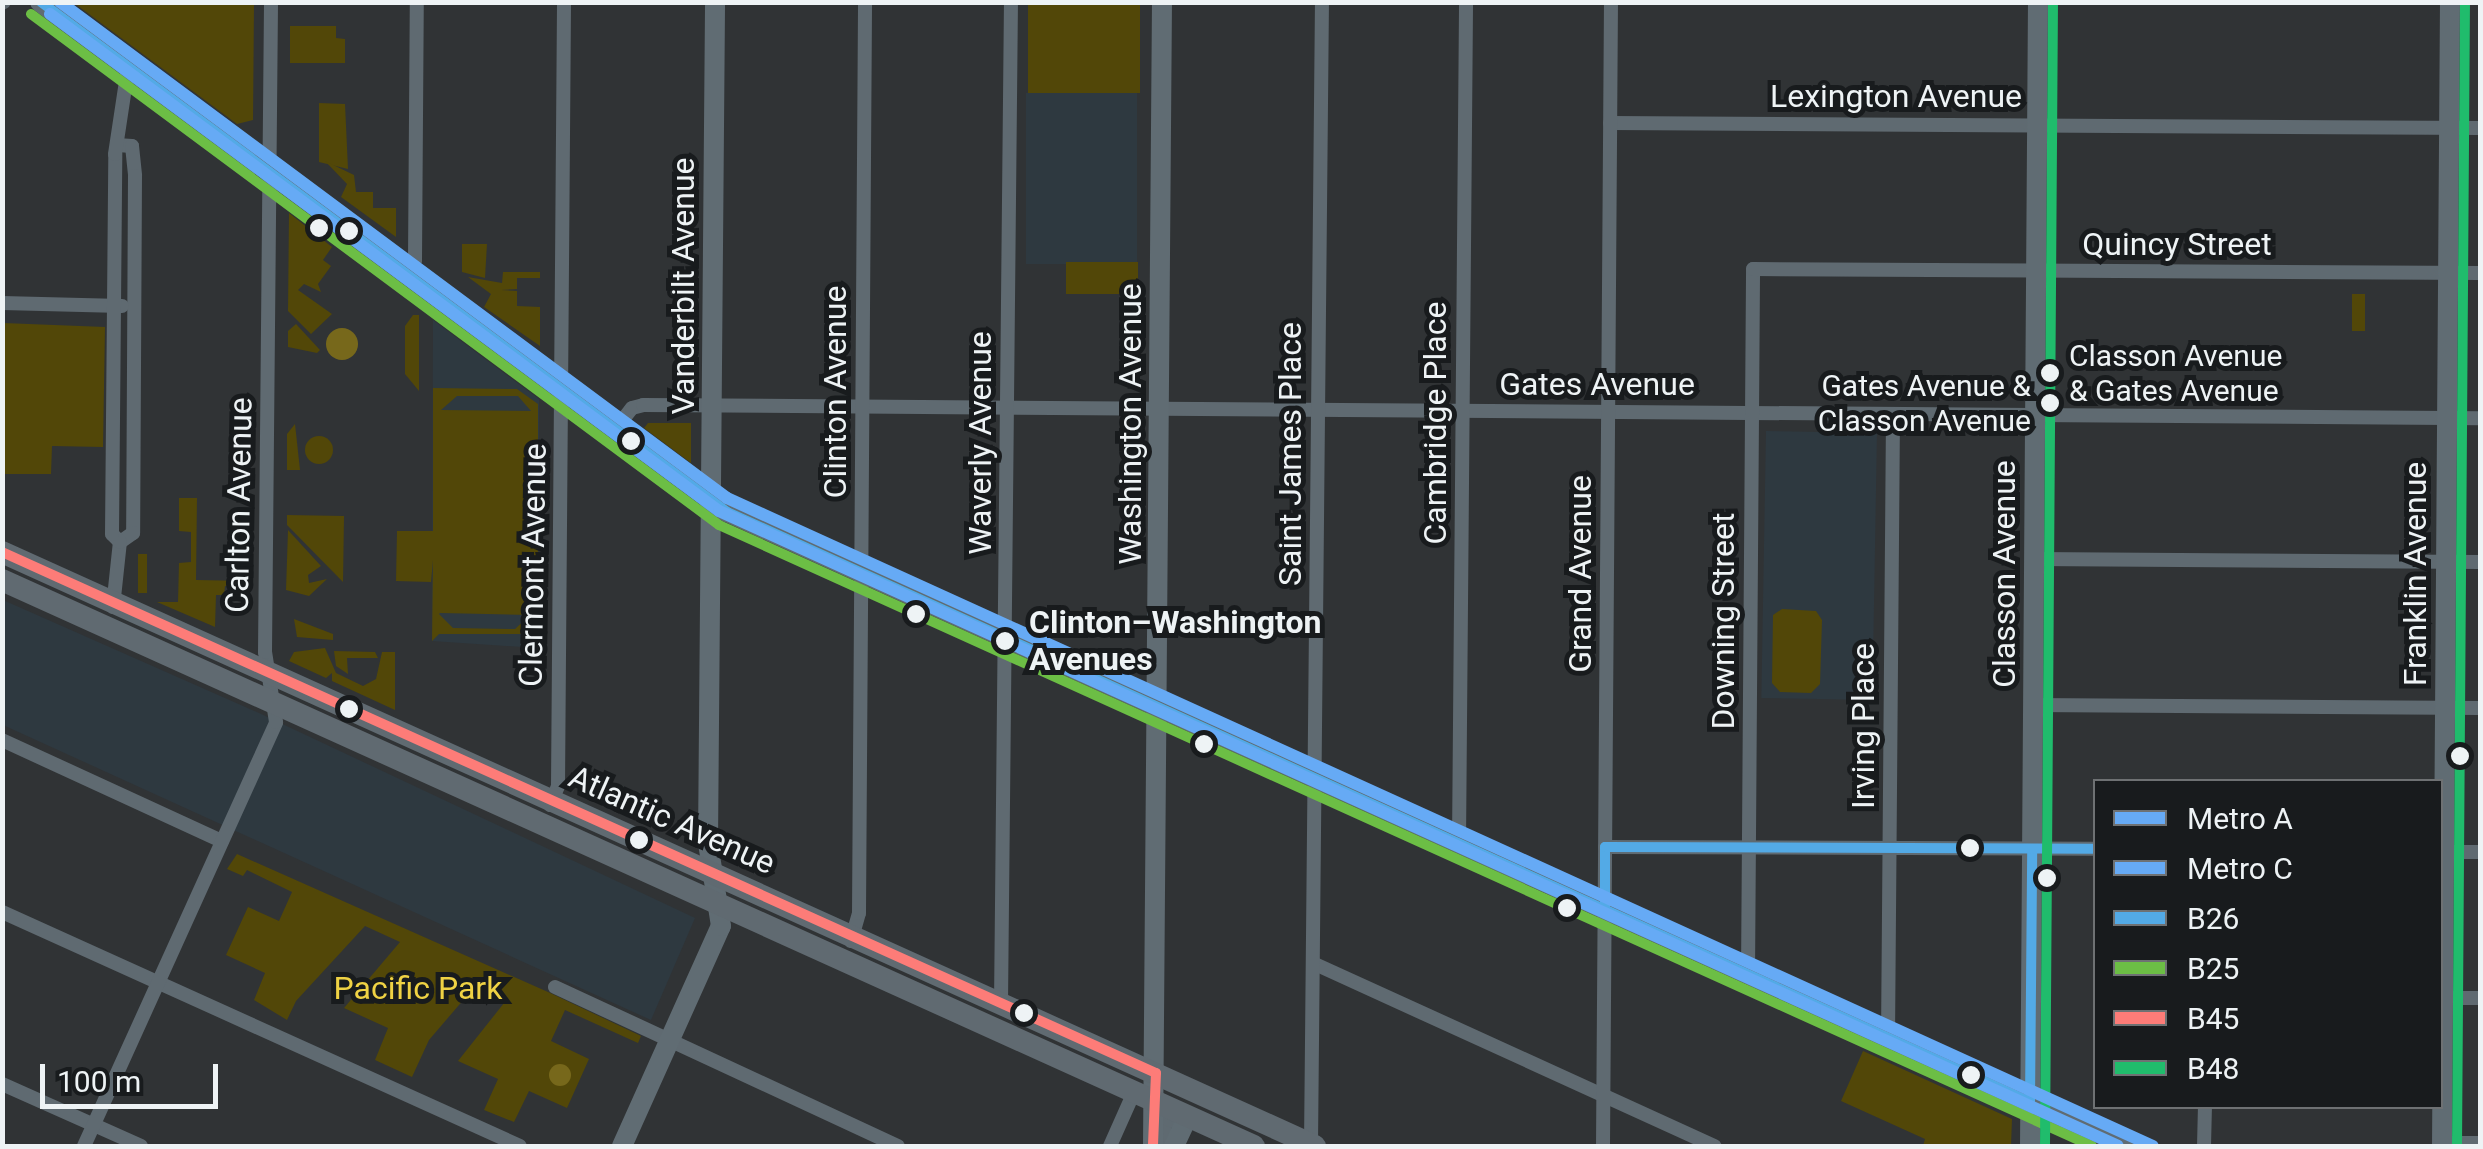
<!DOCTYPE html>
<meta charset="utf-8">
<style>
body{margin:0}
#map{position:relative;width:2483px;height:1149px;overflow:hidden;background:#303335;font-family:Roboto,sans-serif}
div>[style]{position:absolute}
.built>*{inset:0;background:#2e3940;transform-origin:0 0}
.green>*{inset:0;background:#524708;transform-origin:0 0}
.round{border-radius:50%}
.water>*{inset:0;background:#77681b}
.street>*{height:14px;margin:-7px;padding:0 7px;transform-origin:7px;border-radius:7px;background:#5f6a71}
.secondary>*{height:20px;margin:-10px;padding:0 10px;transform-origin:10px;border-radius:10px;background:#606c73}
.primary>*{height:22px;margin:-11px;padding:0 11px;transform-origin:11px;border-radius:11px;background:#606a71}
.bus-1>*{height:10px;margin:-5px;padding:0 5px;transform-origin:5px;border-radius:5px;background:#53aae6}
.bus-2>*{height:10px;margin:-5px;padding:0 5px;transform-origin:5px;border-radius:5px;background:#6cbe45}
.bus-3>*{height:10px;margin:-5px;padding:0 5px;transform-origin:5px;border-radius:5px;background:#fd7c78}
.bus-4>*{height:10px;margin:-5px;padding:0 5px;transform-origin:5px;border-radius:5px;background:#20bc6c}
.metro-1>*{height:12px;margin:-6px;padding:0 6px;transform-origin:6px;border-radius:6px;background:#66aaf5}
.metro-2>*{height:12px;margin:-6px;padding:0 6px;transform-origin:6px;border-radius:6px;background:#66aaf5}
.dots>*{width:28px;height:28px;translate:-50% -50%;box-sizing:border-box;border:5px solid #181b1d;border-radius:50%}
span{translate:-50% -50%;white-space:nowrap;text-align:center;line-height:1.15;-webkit-text-stroke:10px #181b1d;paint-order:stroke}
.bus-label{font-size:30px;color:#eef3f5}
.left{translate:0 -50%;text-align:left}
.right{translate:-100% -50%;text-align:right}
.street-label{font-size:32px;color:#eef3f5}
.stop-label{font-size:32px;color:#eef3f5;font-weight:700}
.park-label{font-size:32px;color:#efd244}
.frame{position:absolute;inset:0;border:5px solid #eef3f5;pointer-events:none}
.legend{position:absolute;left:2093px;top:779px;width:350px;height:330px;box-sizing:border-box;background:#181b1d;border:2px solid #6e7173;margin:0;padding:12px 18px;list-style:none;font-size:30px;color:#eef3f5}
.legend li{display:flex;align-items:center;gap:20px;height:50px}
.legend b{width:50px;border:2px solid #6e7173}
.scale{position:absolute;left:40px;top:1064px;width:178px;height:45px;box-sizing:border-box;border:5px solid #eef3f5;border-top:0;padding-left:12px;font-size:30px;line-height:35px;white-space:nowrap;color:#eef3f5;-webkit-text-stroke:8px #181b1d;paint-order:stroke}
</style>
<div id="map">
<div class="built">
<div style="left:1026px;top:93px;width:111px;height:171px"></div>
<div style="clip-path:polygon(433px 320px,539px 399px,538px 648px,432px 641px)"></div>
<div style="left:1766px;top:431px;width:111px;height:267px;rotate:1deg"></div>
<div style="clip-path:polygon(3px 600px,259px 713px,695px 918px,651px 1020px,3px 725px)"></div>
</div>
<div class="green">
<div style="clip-path:polygon(74px 3px,254px 3px,253px 120px,237px 124px)"></div>
<div style="left:1028px;top:3px;width:112px;height:90px"></div>
<div style="clip-path:polygon(290px 26px,336px 26px,336px 38px,345px 39px,345px 63px,290px 63px)"></div>
<div style="clip-path:polygon(319px 103px,345px 104px,348px 169px,319px 162px)"></div>
<div style="clip-path:polygon(325px 161px,354px 175px,356px 192px,373px 192px,373px 208px,396px 208px,396px 237px,341px 197px,347px 184px)"></div>
<div style="clip-path:polygon(289px 213px,332px 247px,323px 260px,331px 266px,318px 284px,321px 292px,304px 284px,298px 290px,332px 314px,311px 334px,288px 311px)"></div>
<div style="clip-path:polygon(462px 244px,487px 244px,485px 278px,462px 272px)"></div>
<div style="left:1066px;top:262px;width:72px;height:32px"></div>
<div style="clip-path:polygon(503px 272px,540px 272px,540px 278px,517px 278px,517px 289px,501px 290px,517px 291px,517px 306px,540px 307px,540px 346px,484px 307px,491px 294px,468px 277px,502px 283px)"></div>
<div style="left:2352px;top:294px;width:13px;height:37px"></div>
<div style="clip-path:polygon(413px 315px,419px 315px,419px 391px,405px 374px,405px 326px)"></div>
<div style="clip-path:polygon(3px 323px,105px 327px,103px 447px,52px 446px,51px 474px,3px 474px)"></div>
<div style="clip-path:polygon(296px 324px,320px 350px,317px 353px,288px 347px,288px 331px)"></div>
<div style="clip-path:polygon(evenodd,433px 388px,517px 389px,538px 404px,538px 614px,524px 634px,439px 634px,432px 641px,433px 560px,431px 582px,396px 581px,397px 531px,433px 531px,433px 388px,518px 396px,531px 411px,441px 410px,457px 396px,518px 396px,433px 388px,439px 614px,440px 613px,530px 615px,515px 629px,453px 628px,439px 614px)"></div>
<div style="clip-path:polygon(648px 423px,691px 423px,691px 463px,644px 428px)"></div>
<div style="clip-path:polygon(295px 424px,300px 470px,287px 470px,287px 434px)"></div>
<div class="round" style="left:305px;top:436px;width:28px;height:28px"></div>
<div style="clip-path:polygon(179px 498px,197px 498px,196px 580px,249px 581px,249px 596px,239px 595px,238px 586px,225px 586px,224px 595px,216px 595px,215px 627px,157px 602px,178px 602px,179px 563px,191px 562px,191px 532px,179px 531px)"></div>
<div style="clip-path:polygon(287px 515px,344px 516px,343px 582px,287px 525px)"></div>
<div style="clip-path:polygon(288px 530px,321px 566px,308px 575px,309px 583px,327px 579px,309px 596px,286px 590px)"></div>
<div style="left:138px;top:554px;width:9px;height:39px"></div>
<div style="clip-path:polygon(1782px 609px,1816px 611px,1822px 620px,1820px 684px,1811px 693px,1780px 692px,1772px 683px,1773px 615px)"></div>
<div style="clip-path:polygon(294px 619px,333px 634px,333px 640px,297px 637px)"></div>
<div style="clip-path:polygon(325px 648px,336px 673px,363px 686px,376px 679px,382px 652px,395px 652px,395px 710px,332px 681px,332px 673px,326px 678px,289px 661px,294px 652px)"></div>
<div style="clip-path:polygon(334px 651px,375px 652px,378px 658px,347px 658px,348px 674px,336px 666px)"></div>
<div style="clip-path:polygon(237px 854px,548px 992px,641px 1036px,638px 1043px,565px 1010px,551px 1041px,589px 1059px,567px 1108px,529px 1091px,514px 1122px,484px 1110px,498px 1079px,458px 1061px,508px 998px,477px 984px,429px 1040px,412px 1077px,375px 1060px,388px 1028px,344px 1008px,400px 942px,365px 926px,296px 1001px,287px 1020px,254px 1000px,265px 973px,226px 955px,248px 907px,279px 921px,292px 892px,247px 870px,243px 876px,227px 869px)"></div>
<div style="clip-path:polygon(1863px 1051px,2012px 1119px,2011px 1146px,1923px 1146px,1925px 1139px,1841px 1101px)"></div>
</div>
<div class="water">
<div class="round" style="left:326px;top:328px;width:32px;height:32px"></div>
<div class="round" style="left:549px;top:1064px;width:22px;height:22px"></div>
</div>
<div class="street">
<div style="left:2px;top:3px;width:2px;rotate:-27deg"></div>
<div style="left:1610px;top:123px;width:870px;rotate:0.33deg"></div>
<div style="left:117px;top:145px;width:15px;rotate:4deg"></div>
<div style="left:132px;top:146px;width:30px;rotate:84deg"></div>
<div style="left:135px;top:176px;width:357px;rotate:90.3deg"></div>
<div style="left:133px;top:533px;width:16px;rotate:145deg"></div>
<div style="left:405px;top:275px;width:18px;rotate:-56deg"></div>
<div style="left:415px;top:260px;width:258px;rotate:-89.6deg"></div>
<div style="left:2px;top:303px;width:120px;rotate:1.4deg"></div>
<div style="left:614px;top:431px;width:29px;rotate:-52deg"></div>
<div style="left:632px;top:408px;width:11px;rotate:-15deg"></div>
<div style="left:643px;top:405px;width:1837px;rotate:0.41deg"></div>
<div style="left:2034px;top:559px;width:446px;rotate:0.4deg"></div>
<div style="left:113px;top:607px;width:65px;rotate:-83.9deg"></div>
<div style="left:120px;top:542px;width:11px;rotate:-135deg"></div>
<div style="left:112px;top:534px;width:380px;rotate:-89.5deg"></div>
<div style="left:115px;top:154px;width:87px;rotate:-81.4deg"></div>
<div style="left:2033px;top:705px;width:447px;rotate:0.4deg"></div>
<div style="left:2px;top:740px;width:242px;rotate:24.7deg"></div>
<div style="left:550px;top:805px;width:21px;rotate:-67deg"></div>
<div style="left:558px;top:786px;width:784px;rotate:-89.56deg"></div>
<div style="left:1459px;top:843px;width:841px;rotate:-89.52deg"></div>
<div style="left:1605px;top:847px;width:491px;rotate:0.2deg"></div>
<div style="left:2440px;top:852px;width:40px"></div>
<div style="left:2px;top:912px;width:568px;rotate:24.31deg"></div>
<div style="left:851px;top:941px;width:29px;rotate:-74deg"></div>
<div style="left:859px;top:913px;width:911px;rotate:-89.62deg"></div>
<div style="left:1315px;top:964px;width:439px;rotate:24.5deg"></div>
<div style="left:1748px;top:975px;width:706px;rotate:-89.59deg"></div>
<div style="left:1753px;top:269px;width:727px;rotate:0.32deg"></div>
<div style="left:555px;top:987px;width:378px;rotate:24.9deg"></div>
<div style="left:2440px;top:998px;width:40px"></div>
<div style="left:1001px;top:1004px;width:1002px;rotate:-89.43deg"></div>
<div style="left:1888px;top:1038px;width:624px;rotate:-89.54deg"></div>
<div style="left:2px;top:1084px;width:152px;rotate:24deg"></div>
<div style="left:2442px;top:1143px;width:38px"></div>
<div style="left:1311px;top:1145px;width:1143px;rotate:-89.45deg"></div>
<div style="left:84px;top:1146px;width:465px;rotate:-65.6deg"></div>
<div style="left:276px;top:722px;width:71px;rotate:-98.9deg"></div>
<div style="left:265px;top:652px;width:650px;rotate:-89.47deg"></div>
<div style="left:1110px;top:1146px;width:59px;rotate:-66deg"></div>
<div style="left:1164px;top:1146px;width:28px;rotate:-88deg"></div>
<div style="left:1165px;top:1118px;width:15px;rotate:20deg"></div>
<div style="left:1603px;top:1146px;width:1144px;rotate:-89.6deg"></div>
<div style="left:2204px;top:1146px;width:40px;rotate:-88.6deg"></div>
</div>
<div class="secondary">
<div style="left:40px;top:2px;width:856px;rotate:36.59deg"></div>
<div style="left:727px;top:512px;width:1537px;rotate:24.36deg"></div>
<div style="left:622px;top:1146px;width:241px;rotate:-65.8deg"></div>
<div style="left:721px;top:926px;width:84px;rotate:-98.9deg"></div>
<div style="left:708px;top:843px;width:841px;rotate:-89.52deg"></div>
<div style="left:1153px;top:1146px;width:1144px;rotate:-89.55deg"></div>
<div style="left:1174px;top:1146px;width:33px;rotate:-65deg"></div>
<div style="left:2030px;top:1146px;width:1144px;rotate:-89.6deg"></div>
<div style="left:2442px;top:1146px;width:1144px;rotate:-89.6deg"></div>
</div>
<div class="primary">
<div style="left:2px;top:552px;width:1441px;rotate:24.34deg"></div>
<div style="left:2px;top:580px;width:1374px;rotate:24.33deg"></div>
</div>
<div class="bus-1">
<div style="left:41px;top:2px;width:855px;rotate:36.63deg"></div>
<div style="left:727px;top:512px;width:1430px;rotate:24.36deg"></div>
<div style="left:2030px;top:1102px;width:253px;rotate:-89.5deg"></div>
<div style="left:1605px;top:910px;width:63px;rotate:-90deg"></div>
<div style="left:1605px;top:847px;width:491px;rotate:0.2deg"></div>
</div>
<div class="bus-2">
<div style="left:31px;top:14px;width:857px;rotate:36.6deg"></div>
<div style="left:719px;top:525px;width:1507px;rotate:24.34deg"></div>
</div>
<div class="bus-3">
<div style="left:2px;top:552px;width:1266px;rotate:24.3deg"></div>
<div style="left:1156px;top:1073px;width:73px;rotate:92.4deg"></div>
</div>
<div class="bus-4">
<div style="left:2045px;top:1146px;width:1144px;rotate:-89.6deg"></div>
<div style="left:2457px;top:1146px;width:1144px;rotate:-89.6deg"></div>
</div>
<div class="metro-1">
<div style="left:60px;top:2px;width:831px;rotate:36.64deg"></div>
<div style="left:727px;top:498px;width:1566px;rotate:24.44deg"></div>
</div>
<div class="metro-2">
<div style="left:50px;top:14px;width:833px;rotate:36.61deg"></div>
<div style="left:719px;top:511px;width:1536px;rotate:24.41deg"></div>
</div>
<div class="dots">
<div style="left:319px;top:228px;background:#eef3f5"></div>
<div style="left:349px;top:231px;background:#eef3f5"></div>
<div style="left:2050px;top:373px;background:#eef3f5"></div>
<div style="left:2050px;top:403px;background:#eef3f5"></div>
<div style="left:631px;top:441px;background:#eef3f5"></div>
<div style="left:916px;top:614px;background:#eef3f5"></div>
<div style="left:1005px;top:641px;background:#eef3f5"></div>
<div style="left:349px;top:709px;background:#eef3f5"></div>
<div style="left:1204px;top:744px;background:#eef3f5"></div>
<div style="left:2460px;top:756px;background:#eef3f5"></div>
<div style="left:639px;top:840px;background:#eef3f5"></div>
<div style="left:1970px;top:848px;background:#eef3f5"></div>
<div style="left:2047px;top:878px;background:#eef3f5"></div>
<div style="left:1567px;top:908px;background:#eef3f5"></div>
<div style="left:1024px;top:1013px;background:#eef3f5"></div>
<div style="left:1971px;top:1075px;background:#eef3f5"></div>
</div>
<div class="bus-label">
<span class="left" style="left:2069px;top:373px">Classon Avenue<br>&amp; Gates Avenue</span>
<span class="right" style="left:2031px;top:403px">Gates Avenue &amp;<br>Classon Avenue</span>
</div>
<div class="street-label">
<span style="left:1896px;top:96px">Lexington Avenue</span>
<span style="left:2177px;top:244px">Quincy Street</span>
<span style="left:683px;top:286px;rotate:-90deg">Vanderbilt Avenue</span>
<span style="left:1597px;top:384px">Gates Avenue</span>
<span style="left:835px;top:392px;rotate:-90deg">Clinton Avenue</span>
<span style="left:1435px;top:423px;rotate:-90deg">Cambridge Place</span>
<span style="left:1130px;top:424px;rotate:-90deg">Washington Avenue</span>
<span style="left:980px;top:443px;rotate:-90deg">Waverly Avenue</span>
<span style="left:1290px;top:454px;rotate:-90deg">Saint James Place</span>
<span style="left:239px;top:505px;rotate:-89deg">Carlton Avenue</span>
<span style="left:533px;top:565px;rotate:-89deg">Clermont Avenue</span>
<span style="left:1580px;top:574px;rotate:-90deg">Grand Avenue</span>
<span style="left:2004px;top:574px;rotate:-90deg">Classon Avenue</span>
<span style="left:2415px;top:574px;rotate:-90deg">Franklin Avenue</span>
<span style="left:1723px;top:621px;rotate:-90deg">Downing Street</span>
<span style="left:1863px;top:726px;rotate:-90deg">Irving Place</span>
<span style="left:672px;top:820px;rotate:24deg">Atlantic Avenue</span>
</div>
<div class="stop-label">
<span class="left" style="left:1029px;top:641px">Clinton–Washington<br>Avenues</span>
</div>
<div class="park-label">
<span style="left:418px;top:988px">Pacific Park</span>
</div>
<div class="frame"></div>
<ul class="legend">
<li><b style="height:12px;background:#66aaf5"></b>Metro A</li>
<li><b style="height:12px;background:#66aaf5"></b>Metro C</li>
<li><b style="height:12px;background:#53aae6"></b>B26</li>
<li><b style="height:12px;background:#6cbe45"></b>B25</li>
<li><b style="height:12px;background:#fd7c78"></b>B45</li>
<li><b style="height:12px;background:#20bc6c"></b>B48</li>
</ul>
<div class="scale">100 m</div>
</div>
